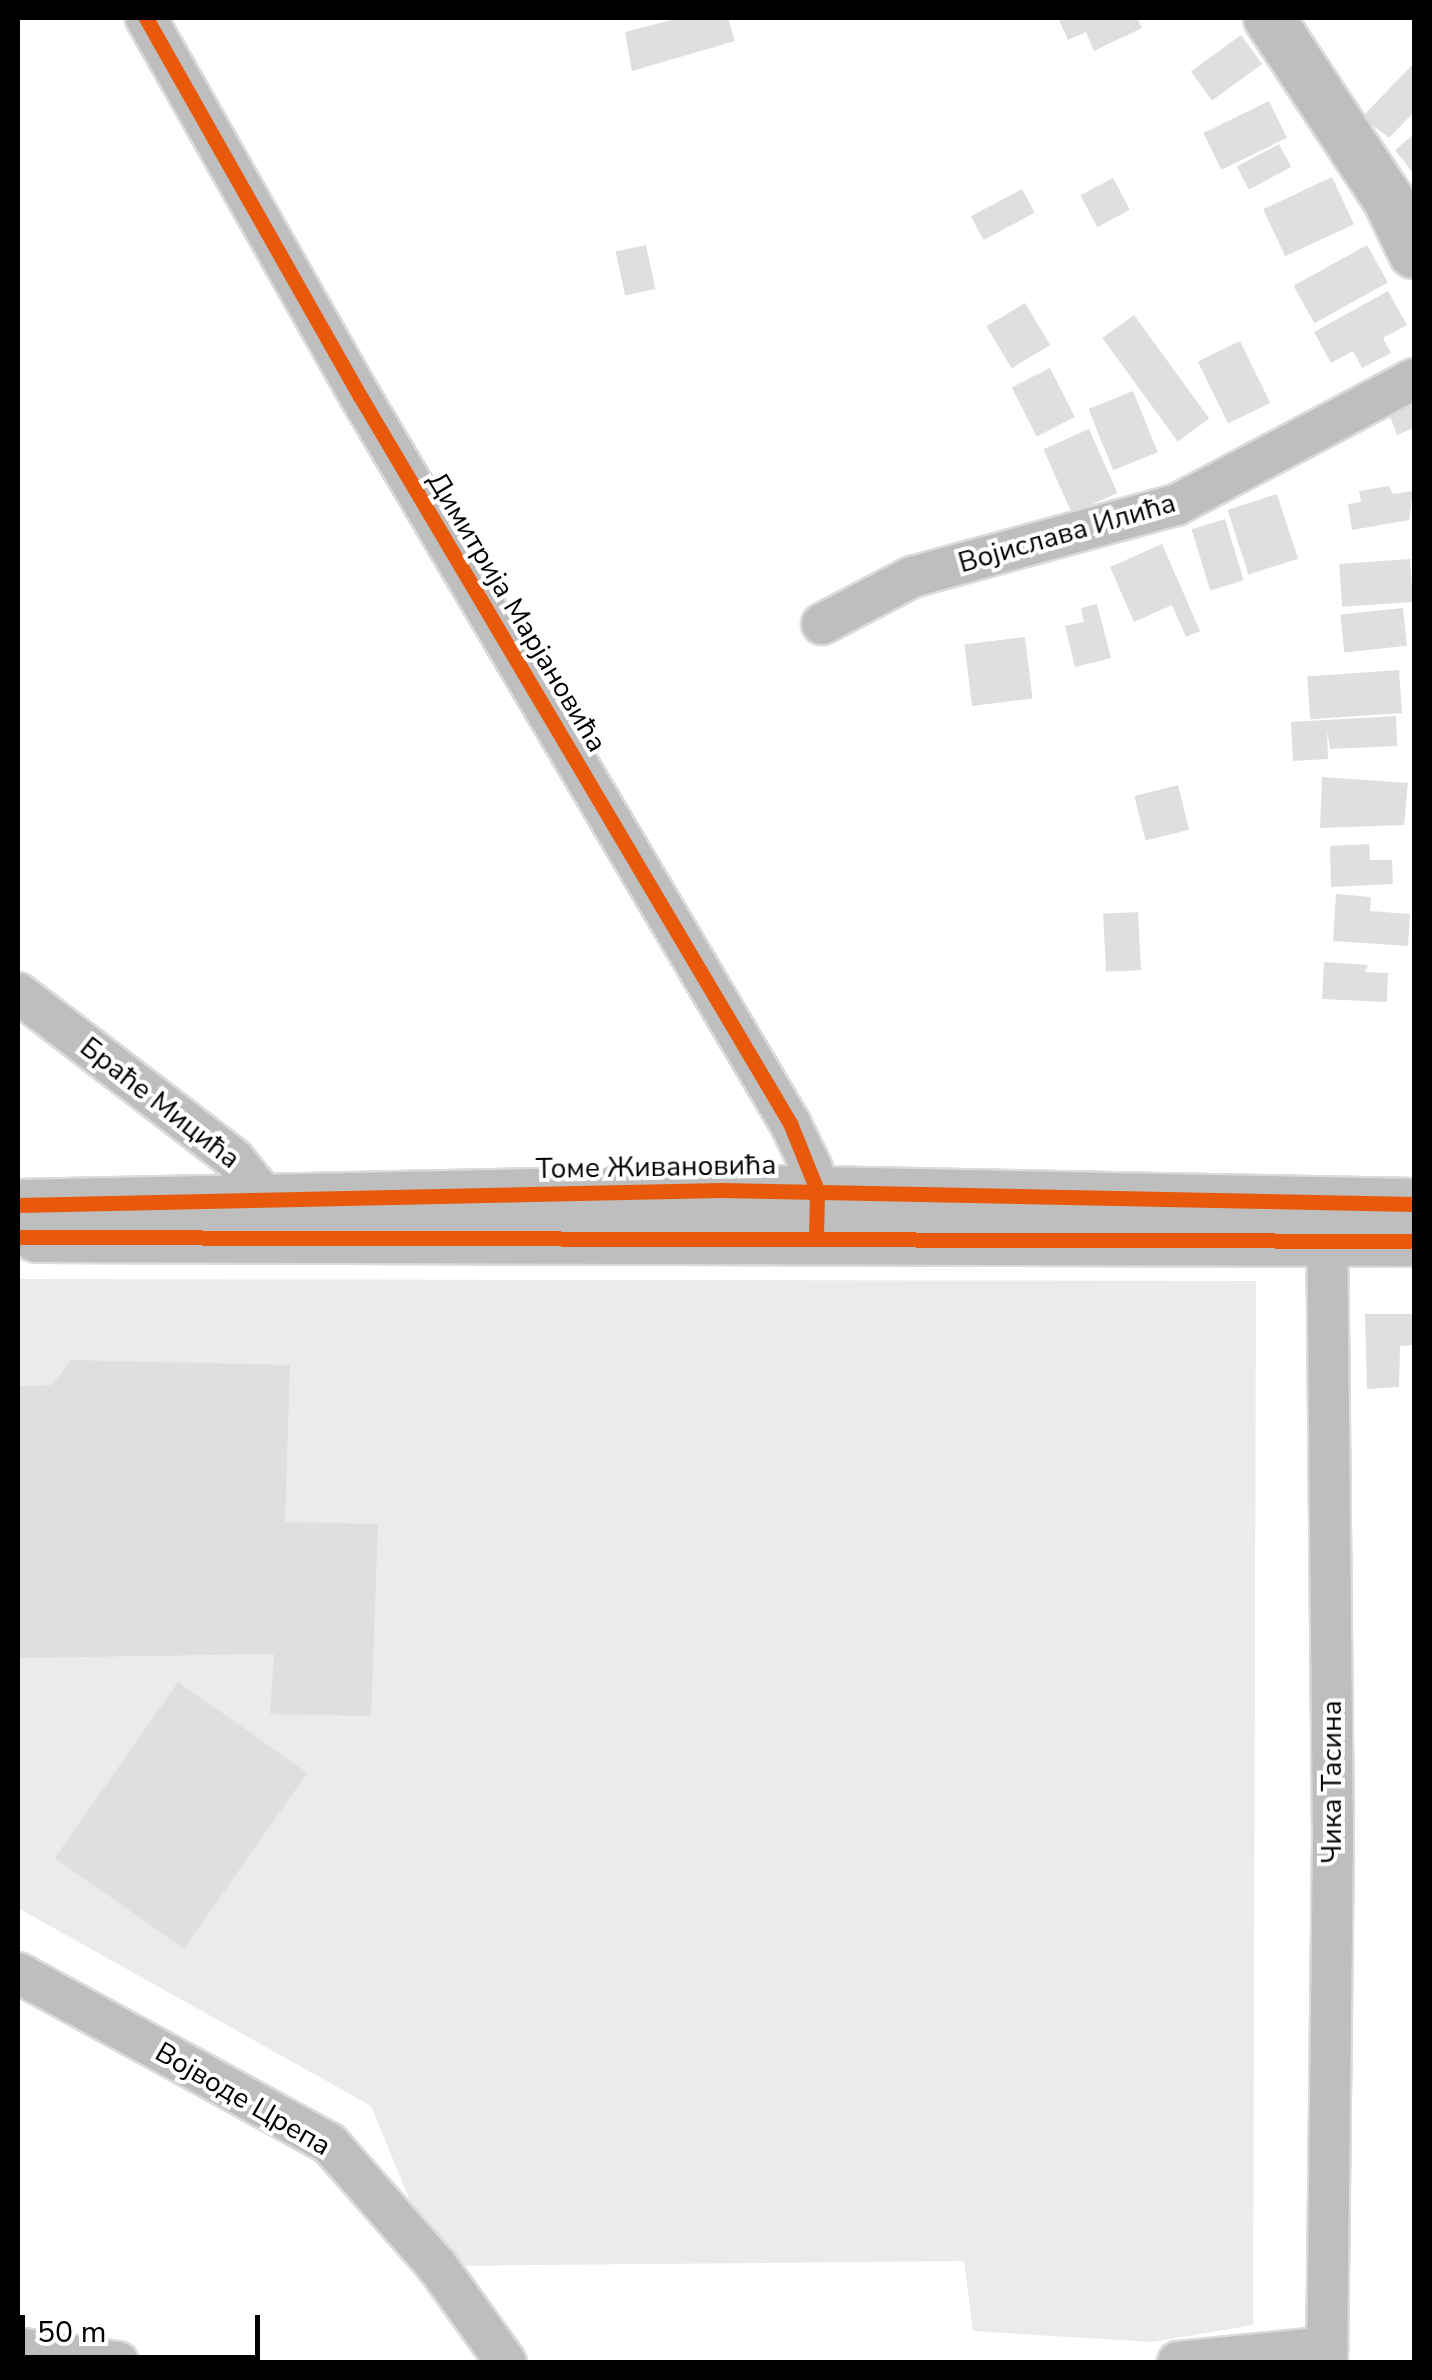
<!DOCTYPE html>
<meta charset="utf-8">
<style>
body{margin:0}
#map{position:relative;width:1432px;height:2380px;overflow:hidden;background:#fff;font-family:"Nunito Sans",sans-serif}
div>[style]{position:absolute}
.green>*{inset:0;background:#ebebeb}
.building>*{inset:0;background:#dfdfdf;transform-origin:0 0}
.roads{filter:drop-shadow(2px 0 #dbdbdb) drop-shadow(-2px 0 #dbdbdb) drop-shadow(0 2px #dbdbdb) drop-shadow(0 -2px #dbdbdb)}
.minor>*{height:40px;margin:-20px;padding:0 20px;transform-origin:20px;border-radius:20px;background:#bebebe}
.major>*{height:50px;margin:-25px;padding:0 25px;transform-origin:25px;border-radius:25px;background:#bebebe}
.cycleway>*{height:15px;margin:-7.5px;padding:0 7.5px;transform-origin:7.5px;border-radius:7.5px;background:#e8590c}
span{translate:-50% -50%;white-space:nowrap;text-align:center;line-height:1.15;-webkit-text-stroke:8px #fff;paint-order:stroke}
.street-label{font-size:28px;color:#000}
.frame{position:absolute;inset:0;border:20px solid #000;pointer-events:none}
.scale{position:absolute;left:20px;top:2315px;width:240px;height:45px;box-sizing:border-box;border:5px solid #000;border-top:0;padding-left:12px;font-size:30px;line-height:35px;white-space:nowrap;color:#000;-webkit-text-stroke:8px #fff;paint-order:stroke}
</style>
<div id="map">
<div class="green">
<div style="clip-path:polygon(18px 1279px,1256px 1281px,1253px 2325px,1152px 2342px,973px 2331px,964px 2261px,437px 2266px,371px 2106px,18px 1908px)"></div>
</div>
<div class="building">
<div style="clip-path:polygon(679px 18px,728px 18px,735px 41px,632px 71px,625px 32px)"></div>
<div style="clip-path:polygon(1058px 18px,1137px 18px,1142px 28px,1094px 51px,1086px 32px,1068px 40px)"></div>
<div style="left:1241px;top:35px;width:36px;height:62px;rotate:54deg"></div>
<div style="clip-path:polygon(1414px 63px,1414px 112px,1389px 138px,1362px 117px)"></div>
<div style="left:1269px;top:101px;width:41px;height:73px;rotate:64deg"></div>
<div style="clip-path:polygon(1414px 134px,1414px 174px,1395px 150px)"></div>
<div style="left:1279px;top:144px;width:26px;height:48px;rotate:62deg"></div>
<div style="left:1332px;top:177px;width:52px;height:76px;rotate:65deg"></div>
<div style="left:1113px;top:178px;width:36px;height:37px;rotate:62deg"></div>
<div style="left:1022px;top:189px;width:27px;height:58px;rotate:62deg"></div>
<div style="left:646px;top:245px;width:45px;height:31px;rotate:78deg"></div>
<div style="left:1367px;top:245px;width:43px;height:84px;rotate:61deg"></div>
<div style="clip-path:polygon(1388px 291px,1407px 325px,1383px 338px,1391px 353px,1362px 368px,1353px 351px,1331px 363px,1314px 332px)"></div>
<div style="left:1025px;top:303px;width:49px;height:45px;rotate:59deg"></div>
<div style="left:1134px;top:315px;width:128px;height:39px;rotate:54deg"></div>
<div style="left:1240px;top:341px;width:69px;height:47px;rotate:64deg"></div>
<div style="left:1050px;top:368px;width:55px;height:43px;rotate:63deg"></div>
<div style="left:1133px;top:391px;width:66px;height:48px;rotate:68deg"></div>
<div style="clip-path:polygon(1410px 393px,1414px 428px,1397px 435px,1385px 403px)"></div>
<div style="left:1089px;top:429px;width:70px;height:50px;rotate:66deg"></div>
<div style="clip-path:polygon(1389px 486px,1393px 494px,1413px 491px,1409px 520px,1352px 530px,1348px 504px,1361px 502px,1359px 491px)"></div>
<div style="left:1277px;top:494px;width:68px;height:52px;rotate:72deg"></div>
<div style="left:1225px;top:519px;width:64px;height:35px;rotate:73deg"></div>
<div style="clip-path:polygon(1162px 544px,1200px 631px,1186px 637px,1172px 605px,1134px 622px,1110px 567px)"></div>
<div style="left:1410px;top:559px;width:43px;height:71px;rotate:86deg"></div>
<div style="clip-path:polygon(1097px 604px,1111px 658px,1075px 667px,1065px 626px,1084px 622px,1081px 608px)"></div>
<div style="left:1403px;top:608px;width:38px;height:63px;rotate:84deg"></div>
<div style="left:1025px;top:637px;width:62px;height:61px;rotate:83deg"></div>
<div style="left:1399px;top:670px;width:43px;height:92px;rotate:86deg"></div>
<div style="clip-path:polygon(1396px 716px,1397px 746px,1330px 749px,1327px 731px,1328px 759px,1293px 761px,1291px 722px)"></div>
<div style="clip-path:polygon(1322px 777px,1408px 783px,1404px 825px,1320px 828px)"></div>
<div style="left:1178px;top:785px;width:46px;height:45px;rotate:76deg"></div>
<div style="clip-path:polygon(1369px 844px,1370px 860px,1392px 860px,1393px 884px,1331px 887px,1330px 846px)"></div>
<div style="clip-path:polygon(1336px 894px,1371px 897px,1370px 911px,1410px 914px,1408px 946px,1333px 941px)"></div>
<div style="left:1138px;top:912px;width:58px;height:35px;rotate:87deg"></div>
<div style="clip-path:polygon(1324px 962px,1368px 965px,1365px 972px,1388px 973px,1387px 1002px,1322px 999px)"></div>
<div style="clip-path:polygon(1365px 1314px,1414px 1314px,1414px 1345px,1400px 1346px,1399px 1387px,1367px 1389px)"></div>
<div style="clip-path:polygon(71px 1360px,290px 1365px,285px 1522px,378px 1524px,371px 1716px,270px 1714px,274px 1654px,18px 1658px,18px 1386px,52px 1385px)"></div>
<div style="left:178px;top:1682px;width:158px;height:215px;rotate:35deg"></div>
</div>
<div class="roads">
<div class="minor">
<div style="left:146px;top:18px;width:434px;rotate:60.5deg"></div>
<div style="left:360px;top:396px;width:845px;rotate:59.4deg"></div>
<div style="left:790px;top:1123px;width:51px;rotate:64.4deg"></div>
<div style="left:812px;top:1169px;width:51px;rotate:84.4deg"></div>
<div style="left:822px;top:624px;width:102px;rotate:-27.6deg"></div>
<div style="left:912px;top:577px;width:274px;rotate:-15.3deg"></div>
<div style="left:1176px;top:505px;width:269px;rotate:-27.9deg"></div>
<div style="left:18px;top:993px;width:272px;rotate:37.5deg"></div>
<div style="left:234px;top:1159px;width:36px;rotate:51deg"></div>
<div style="left:257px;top:1187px;width:36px;rotate:81deg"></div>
<div style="left:1327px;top:1211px;width:626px;rotate:89.45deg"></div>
<div style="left:1333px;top:1837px;width:525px;rotate:90.65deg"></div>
<div style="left:18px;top:1973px;width:354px;rotate:28.7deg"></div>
<div style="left:329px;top:2143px;width:164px;rotate:48.7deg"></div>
<div style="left:437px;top:2266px;width:118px;rotate:54.3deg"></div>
<div style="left:18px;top:2348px;width:101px;rotate:8deg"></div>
<div style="left:1178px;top:2362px;width:150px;rotate:-5.7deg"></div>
</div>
<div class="major">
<div style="left:1269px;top:18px;width:217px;rotate:56.7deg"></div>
<div style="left:1388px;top:199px;width:60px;rotate:64.3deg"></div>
<div style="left:18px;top:1205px;width:703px;rotate:-1.22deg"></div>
<div style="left:721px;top:1190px;width:693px;rotate:1.16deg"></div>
<div style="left:37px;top:1237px;width:1377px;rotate:0.17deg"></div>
</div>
</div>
<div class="cycleway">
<div style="left:146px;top:18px;width:434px;rotate:60.5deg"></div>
<div style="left:360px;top:396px;width:845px;rotate:59.4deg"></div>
<div style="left:790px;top:1123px;width:72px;rotate:68.1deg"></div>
<div style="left:817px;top:1190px;width:49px;rotate:91.2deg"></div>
<div style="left:18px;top:1205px;width:703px;rotate:-1.22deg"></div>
<div style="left:721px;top:1190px;width:693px;rotate:1.16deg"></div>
<div style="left:18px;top:1237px;width:1396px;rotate:0.16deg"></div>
</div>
<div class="street-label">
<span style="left:1067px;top:533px;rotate:-16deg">Војислава Илића</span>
<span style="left:517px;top:612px;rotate:59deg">Димитрија Марјановића</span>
<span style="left:160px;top:1103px;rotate:38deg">Браће Мицића</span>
<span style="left:656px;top:1167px;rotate:-1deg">Томе Живановића</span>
<span style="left:1332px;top:1782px;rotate:-90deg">Чика Тасина</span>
<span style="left:243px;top:2099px;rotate:30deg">Војводе Црепа</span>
</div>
<div class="frame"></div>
<div class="scale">50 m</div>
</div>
